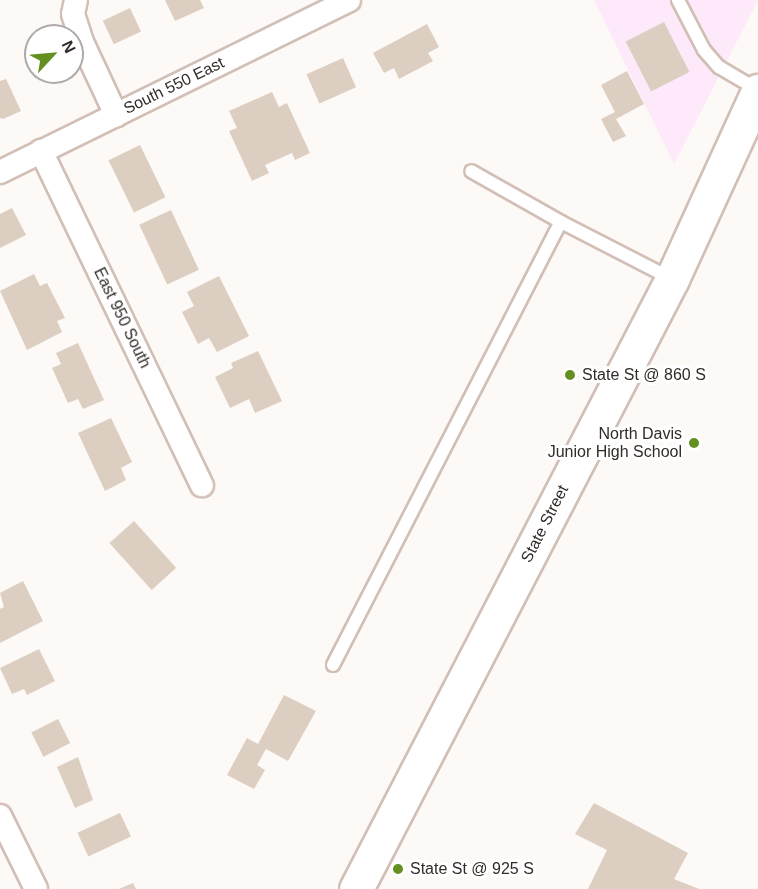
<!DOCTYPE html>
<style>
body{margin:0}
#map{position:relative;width:758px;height:889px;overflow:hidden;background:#fdf9f7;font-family:Helvetica,sans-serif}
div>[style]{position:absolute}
.commercial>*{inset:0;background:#fde9f9}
.building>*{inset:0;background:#dccfc1;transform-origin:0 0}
.roads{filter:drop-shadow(2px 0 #d1bfb6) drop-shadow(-2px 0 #d1bfb6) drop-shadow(0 2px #d1bfb6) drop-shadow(0 -2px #d1bfb6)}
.service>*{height:12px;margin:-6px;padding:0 6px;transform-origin:6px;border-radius:6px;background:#fff}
.minor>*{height:22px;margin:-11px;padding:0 11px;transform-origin:11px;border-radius:11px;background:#fff}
.secondary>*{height:33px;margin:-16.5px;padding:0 16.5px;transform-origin:16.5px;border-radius:16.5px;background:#fff}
.dots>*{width:16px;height:16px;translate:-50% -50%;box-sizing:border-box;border:3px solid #fff;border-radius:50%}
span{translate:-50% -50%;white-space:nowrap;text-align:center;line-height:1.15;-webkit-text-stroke:6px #fff;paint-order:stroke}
.street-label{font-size:16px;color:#322b28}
.poi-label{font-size:16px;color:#322b28}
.left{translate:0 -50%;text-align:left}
.right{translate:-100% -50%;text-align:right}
.north{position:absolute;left:24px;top:24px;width:60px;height:60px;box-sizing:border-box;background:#fff;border:2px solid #adaaa9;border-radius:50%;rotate:64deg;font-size:16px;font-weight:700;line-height:24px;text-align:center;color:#322b28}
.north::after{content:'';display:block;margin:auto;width:21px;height:27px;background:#649022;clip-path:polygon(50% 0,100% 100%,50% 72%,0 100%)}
</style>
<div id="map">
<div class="commercial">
<div style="clip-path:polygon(594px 0,758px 0,674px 164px)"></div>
</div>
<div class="building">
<div style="clip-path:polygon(165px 0,200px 0,204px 8px,175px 21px)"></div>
<div style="left:130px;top:8px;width:26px;height:30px;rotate:65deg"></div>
<div style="left:664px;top:22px;width:56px;height:43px;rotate:63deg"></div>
<div style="clip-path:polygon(427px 24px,439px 47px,428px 53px,433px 61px,399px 79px,394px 68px,384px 73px,373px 53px)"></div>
<div style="left:343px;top:58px;width:32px;height:40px;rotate:66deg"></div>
<div style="clip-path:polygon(627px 71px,644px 104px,616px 119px,626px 136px,613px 142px,601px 119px,615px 112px,601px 85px)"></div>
<div style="clip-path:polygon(6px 79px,21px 111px,3px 119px,0 118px,0 81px)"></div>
<div style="clip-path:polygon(272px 92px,279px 107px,287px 103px,310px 153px,295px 160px,292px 153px,265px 165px,269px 173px,252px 181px,229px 131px,237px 128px,229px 111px)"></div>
<div style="left:140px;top:145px;width:58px;height:35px;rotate:64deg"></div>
<div style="clip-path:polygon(12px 208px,26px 235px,0 248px,0 214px)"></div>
<div style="left:171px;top:210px;width:66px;height:35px;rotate:65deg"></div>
<div style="clip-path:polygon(34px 274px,40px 286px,47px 283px,65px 318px,57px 321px,62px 332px,27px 350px,0 291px)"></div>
<div style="clip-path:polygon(219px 276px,249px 336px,217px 352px,209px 338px,198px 344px,182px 312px,194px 306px,187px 292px)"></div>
<div style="clip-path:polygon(78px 343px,104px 400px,83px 409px,78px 399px,68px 403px,52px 368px,61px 364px,56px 353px)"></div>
<div style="clip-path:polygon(258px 351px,282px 401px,255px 413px,249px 399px,230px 408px,215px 377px,233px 368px,231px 363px)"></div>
<div style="clip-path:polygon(111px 418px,132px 462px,121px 468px,126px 480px,105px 491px,78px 433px)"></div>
<div style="left:134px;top:521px;width:63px;height:33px;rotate:48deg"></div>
<div style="clip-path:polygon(23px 581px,43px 621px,0 643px,0 609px,4px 607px,0 593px)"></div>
<div style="clip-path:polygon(39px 649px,55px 681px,27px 695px,24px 689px,12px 694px,0 668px)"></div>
<div style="clip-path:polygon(284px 695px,316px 711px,288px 761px,266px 749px,257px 765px,265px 770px,254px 789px,227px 775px,247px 738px,258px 744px)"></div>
<div style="left:58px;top:719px;width:27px;height:30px;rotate:63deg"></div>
<div style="clip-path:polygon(78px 757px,93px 800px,75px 808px,57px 767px)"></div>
<div style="clip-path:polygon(594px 803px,688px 853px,674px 879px,699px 889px,588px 889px,607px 850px,575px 834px)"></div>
<div style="left:120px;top:813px;width:26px;height:47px;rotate:65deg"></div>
<div style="clip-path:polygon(133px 883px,136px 889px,119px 889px)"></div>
</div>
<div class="roads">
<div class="service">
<div style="left:678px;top:0;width:56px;rotate:62.5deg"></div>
<div style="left:704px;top:50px;width:23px;rotate:49deg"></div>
<div style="left:719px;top:67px;width:45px;rotate:30.5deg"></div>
<div style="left:561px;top:222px;width:125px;rotate:27.2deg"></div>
<div style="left:333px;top:665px;width:498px;rotate:-62.8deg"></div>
<div style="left:561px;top:222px;width:103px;rotate:-150.5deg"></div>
</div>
<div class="minor">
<div style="left:76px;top:0;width:14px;rotate:102deg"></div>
<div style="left:73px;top:14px;width:29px;rotate:72deg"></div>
<div style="left:82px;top:42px;width:81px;rotate:65deg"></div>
<div style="left:41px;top:151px;width:371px;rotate:64.3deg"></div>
<div style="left:0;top:172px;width:389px;rotate:-26.2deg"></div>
<div style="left:0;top:816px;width:81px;rotate:63.7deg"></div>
</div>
<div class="secondary">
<div style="left:356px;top:889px;width:687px;rotate:-62.61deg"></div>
<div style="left:672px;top:279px;width:207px;rotate:-65.4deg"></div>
</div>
</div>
<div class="dots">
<div style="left:570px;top:375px;background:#649022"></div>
<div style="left:694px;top:443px;background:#649022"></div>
<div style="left:398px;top:869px;background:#649022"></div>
</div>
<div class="street-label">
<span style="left:174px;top:86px;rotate:-26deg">South 550 East</span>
<span style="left:122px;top:318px;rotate:64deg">East 950 South</span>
<span style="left:545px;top:524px;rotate:-63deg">State Street</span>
</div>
<div class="poi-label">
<span class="left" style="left:582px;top:375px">State St @ 860 S</span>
<span class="right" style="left:682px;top:443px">North Davis<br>Junior High School</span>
<span class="left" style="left:410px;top:869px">State St @ 925 S</span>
</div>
<div class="north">N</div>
</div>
